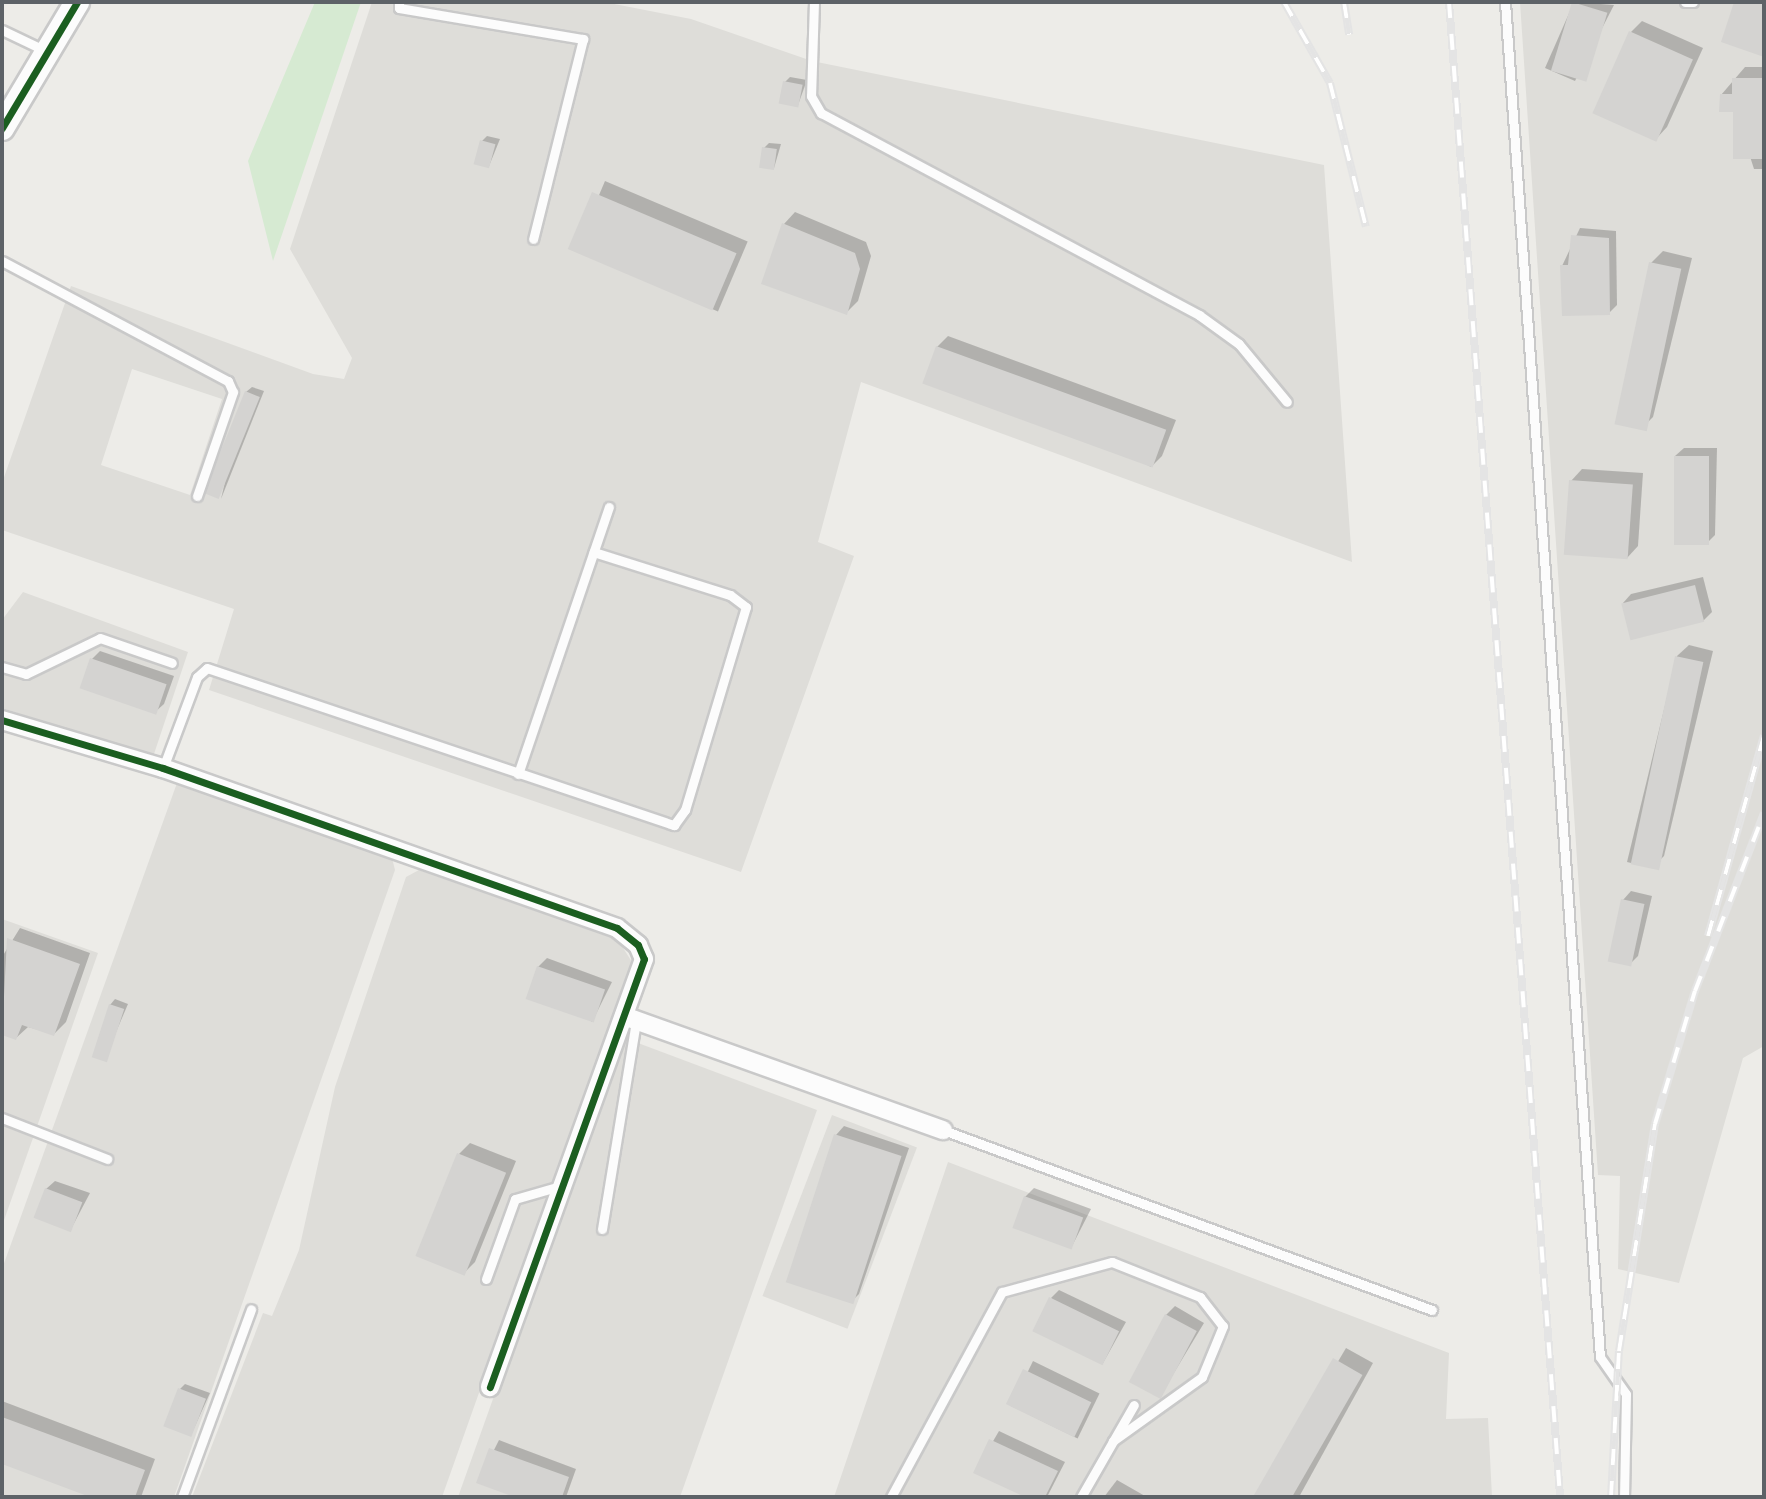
<!DOCTYPE html>
<style>
body{margin:0}
#map{position:relative;width:1766px;height:1499px;overflow:hidden;background:#edece8;font-family:"Noto Sans",sans-serif}
div>[style]{position:absolute}
.industrial>*{inset:0;background:#deddd9;transform-origin:0 0}
.green>*{inset:0;background:#d6ead2}
.shadow>*{inset:0;background:#0003;transform-origin:0 0}
.building>*{inset:0;background:#d4d3d1;transform-origin:0 0}
.roads{filter:drop-shadow(2px 0 #c9c9c9) drop-shadow(-2px 0 #c9c9c9) drop-shadow(0 2px #c9c9c9) drop-shadow(0 -2px #c9c9c9)}
.lane>*{height:9px;margin:-4.5px;padding:0 4.5px;transform-origin:4.5px;border-radius:4.5px;background:#fcfcfc}
.street>*{height:18px;margin:-9px;padding:0 9px;transform-origin:9px;border-radius:9px;background:#fcfcfc}
.secondary>*{height:24px;margin:-12px;padding:0 12px;transform-origin:12px;border-radius:12px;background:#fcfcfc}
.rail>*{height:8px;margin-top:-4px;transform-origin:0;background:repeating-linear-gradient(90deg,#fff 0 16px,#e4e4e4 0 32px);box-sizing:border-box;border-block:2px solid #e4e4e4}
.cycleway>*{height:7px;margin:-3.5px;padding:0 3.5px;transform-origin:3.5px;border-radius:3.5px;background:#1b5e20}
span{translate:-50% -50%;white-space:nowrap;text-align:center;line-height:1.15;-webkit-text-stroke:5px #fff;paint-order:stroke}
.frame{position:absolute;inset:0;border:4px solid #5d6267;pointer-events:none}
</style>
<div id="map">
<div class="industrial">
<div style="clip-path:polygon(evenodd,372px 2px,604px 2px,691px 19px,812px 61px,1324px 165px,1352px 562px,861px 382px,818px 542px,854px 556px,741px 872px,209px 690px,234px 609px,2px 530px,2px 483px,71px 286px,313px 374px,344px 379px,352px 358px,290px 249px,372px 2px,132px 369px,222px 399px,190px 495px,101px 465px,132px 369px)"></div>
<div style="clip-path:polygon(1520px 2px,1764px 2px,1764px 1046px,1743px 1058px,1679px 1283px,1618px 1269px,1620px 1176px,1598px 1175px)"></div>
<div style="clip-path:polygon(23px 592px,188px 652px,153px 757px,2px 708px,2px 620px)"></div>
<div style="clip-path:polygon(177px 783px,392px 858px,395px 870px,174px 1497px,2px 1497px,2px 1269px)"></div>
<div style="clip-path:polygon(419px 870px,618px 940px,632px 962px,442px 1497px,192px 1497px,263px 1313px,272px 1316px,299px 1250px,335px 1087px,406px 877px)"></div>
<div style="clip-path:polygon(2px 919px,98px 953px,2px 1226px)"></div>
<div style="clip-path:polygon(622px 1037px,817px 1110px,680px 1497px,458px 1497px)"></div>
<div style="left:832px;top:1115px;width:91px;height:194px;rotate:21deg"></div>
<div style="clip-path:polygon(948px 1162px,1449px 1353px,1446px 1419px,1488px 1418px,1492px 1497px,834px 1497px)"></div>
</div>
<div class="green">
<div style="clip-path:polygon(315px 2px,361px 2px,273px 261px,248px 161px)"></div>
</div>
<div class="shadow">
<div style="clip-path:polygon(1574px 2px,1614px 5px,1575px 81px,1545px 68px)"></div>
<div style="clip-path:polygon(1642px 21px,1703px 48px,1667px 127px,1656px 139px,1631px 32px)"></div>
<div style="clip-path:polygon(1745px 67px,1764px 67px,1764px 169px,1754px 169px,1735px 110px,1721px 95px)"></div>
<div style="clip-path:polygon(790px 77px,807px 80px,798px 105px,785px 82px)"></div>
<div style="clip-path:polygon(487px 136px,500px 139px,489px 166px,482px 141px)"></div>
<div style="clip-path:polygon(769px 143px,781px 144px,774px 168px,764px 148px)"></div>
<div style="left:605px;top:181px;width:155px;height:76px;rotate:23deg"></div>
<div style="clip-path:polygon(795px 212px,866px 242px,871px 256px,858px 301px,846px 313px,784px 224px)"></div>
<div style="clip-path:polygon(1580px 228px,1616px 231px,1617px 305px,1609px 313px,1562px 266px)"></div>
<div style="clip-path:polygon(1663px 251px,1692px 258px,1653px 417px,1641px 429px,1651px 263px)"></div>
<div style="clip-path:polygon(948px 336px,1176px 420px,1162px 456px,1151px 467px,937px 347px)"></div>
<div style="clip-path:polygon(252px 387px,264px 391px,221px 499px,246px 392px)"></div>
<div style="clip-path:polygon(1684px 448px,1717px 448px,1715px 535px,1707px 543px,1675px 456px)"></div>
<div style="clip-path:polygon(1582px 469px,1643px 473px,1638px 546px,1627px 558px,1571px 481px)"></div>
<div style="clip-path:polygon(1703px 577px,1712px 612px,1703px 621px,1623px 603px,1631px 594px)"></div>
<div style="clip-path:polygon(1689px 645px,1713px 651px,1664px 856px,1652px 868px,1627px 862px,1677px 656px)"></div>
<div style="clip-path:polygon(100px 651px,174px 676px,164px 704px,155px 712px,92px 659px)"></div>
<div style="clip-path:polygon(1631px 891px,1652px 896px,1638px 956px,1629px 965px,1623px 900px)"></div>
<div style="clip-path:polygon(20px 928px,90px 953px,66px 1022px,54px 1034px,28px 1027px,16px 1038px,2px 1033px,2px 957px)"></div>
<div style="clip-path:polygon(547px 958px,612px 982px,592px 1022px,538px 967px)"></div>
<div style="clip-path:polygon(115px 999px,128px 1004px,104px 1060px,110px 1005px)"></div>
<div style="clip-path:polygon(844px 1126px,909px 1148px,859px 1294px,850px 1303px,836px 1135px)"></div>
<div style="clip-path:polygon(470px 1143px,516px 1161px,475px 1262px,464px 1273px,459px 1154px)"></div>
<div style="clip-path:polygon(55px 1181px,90px 1193px,71px 1229px,46px 1189px)"></div>
<div style="clip-path:polygon(1034px 1188px,1091px 1209px,1071px 1248px,1025px 1197px)"></div>
<div style="clip-path:polygon(1059px 1290px,1126px 1322px,1103px 1363px,1051px 1298px)"></div>
<div style="clip-path:polygon(1175px 1306px,1204px 1323px,1160px 1396px,1166px 1315px)"></div>
<div style="clip-path:polygon(1346px 1348px,1373px 1363px,1299px 1497px,1259px 1495px)"></div>
<div style="left:1033px;top:1361px;width:74px;height:50px;rotate:26deg"></div>
<div style="clip-path:polygon(185px 1384px,210px 1393px,191px 1435px,180px 1389px)"></div>
<div style="clip-path:polygon(2px 1401px,155px 1459px,141px 1497px,95px 1497px,2px 1462px)"></div>
<div style="clip-path:polygon(999px 1431px,1065px 1462px,1047px 1497px,1029px 1497px,975px 1472px)"></div>
<div style="clip-path:polygon(499px 1440px,576px 1469px,566px 1497px,519px 1497px,478px 1482px)"></div>
<div style="clip-path:polygon(1117px 1480px,1145px 1496px,1144px 1497px,1104px 1497px)"></div>
</div>
<div class="building">
<div style="left:1572px;top:2px;width:37px;height:72px;rotate:17deg"></div>
<div style="clip-path:polygon(1734px 2px,1764px 2px,1764px 57px,1721px 42px)"></div>
<div style="left:1629px;top:31px;width:70px;height:90px;rotate:24deg"></div>
<div style="clip-path:polygon(1732px 78px,1764px 78px,1764px 159px,1733px 159px,1733px 112px,1719px 112px,1720px 94px,1732px 94px)"></div>
<div style="left:783px;top:81px;width:20px;height:23px;rotate:11deg"></div>
<div style="left:480px;top:140px;width:16px;height:25px;rotate:15deg"></div>
<div style="left:762px;top:147px;width:15px;height:21px;rotate:8deg"></div>
<div style="left:592px;top:192px;width:157px;height:62px;rotate:23deg"></div>
<div style="clip-path:polygon(782px 223px,855px 253px,860px 269px,847px 315px,761px 284px)"></div>
<div style="clip-path:polygon(1571px 235px,1609px 238px,1610px 315px,1562px 316px,1560px 265px,1568px 265px)"></div>
<div style="left:1649px;top:262px;width:33px;height:166px;rotate:12deg"></div>
<div style="left:936px;top:346px;width:245px;height:40px;rotate:20deg"></div>
<div style="left:245px;top:391px;width:16px;height:110px;rotate:22deg"></div>
<div style="left:1674px;top:456px;width:35px;height:89px"></div>
<div style="left:1569px;top:480px;width:64px;height:75px;rotate:4deg"></div>
<div style="left:1695px;top:585px;width:38px;height:76px;rotate:76deg"></div>
<div style="left:1675px;top:656px;width:29px;height:213px;rotate:12deg"></div>
<div style="left:90px;top:658px;width:81px;height:32px;rotate:19deg"></div>
<div style="left:1621px;top:899px;width:24px;height:64px;rotate:12deg"></div>
<div style="clip-path:polygon(7px 938px,80px 964px,54px 1036px,22px 1025px,16px 1040px,2px 1035px)"></div>
<div style="left:537px;top:966px;width:72px;height:35px;rotate:19deg"></div>
<div style="left:109px;top:1004px;width:16px;height:56px;rotate:18deg"></div>
<div style="left:834px;top:1134px;width:71px;height:156px;rotate:18deg"></div>
<div style="left:457px;top:1153px;width:53px;height:111px;rotate:22deg"></div>
<div style="left:45px;top:1188px;width:40px;height:32px;rotate:21deg"></div>
<div style="left:1024px;top:1196px;width:63px;height:34px;rotate:20deg"></div>
<div style="left:1049px;top:1297px;width:78px;height:38px;rotate:26deg"></div>
<div style="left:1165px;top:1314px;width:36px;height:77px;rotate:28deg"></div>
<div style="left:1333px;top:1358px;width:34px;height:159px;rotate:30deg"></div>
<div style="left:1023px;top:1369px;width:76px;height:39px;rotate:26deg"></div>
<div style="left:178px;top:1388px;width:30px;height:41px;rotate:21deg"></div>
<div style="clip-path:polygon(2px 1417px,145px 1470px,135px 1497px,90px 1497px,2px 1464px)"></div>
<div style="clip-path:polygon(989px 1439px,1058px 1471px,1045px 1497px,1025px 1497px,973px 1473px)"></div>
<div style="clip-path:polygon(489px 1448px,569px 1477px,562px 1497px,514px 1497px,476px 1483px)"></div>
</div>
<div class="roads">
<div class="lane">
<div style="left:399px;top:2px;width:6px;rotate:90deg"></div>
<div style="left:399px;top:8px;width:187px;rotate:9.6deg"></div>
<div style="left:583px;top:39px;width:206px;rotate:104deg"></div>
<div style="left:814px;top:2px;width:94px;rotate:91.8deg"></div>
<div style="left:811px;top:96px;width:20px;rotate:60deg"></div>
<div style="left:821px;top:113px;width:429px;rotate:28.1deg"></div>
<div style="left:1199px;top:315px;width:49px;rotate:35.9deg"></div>
<div style="left:1239px;top:344px;width:75px;rotate:50.4deg"></div>
<div style="left:1505px;top:2px;width:1358px;rotate:85.99deg"></div>
<div style="left:1600px;top:1357px;width:45px;rotate:54.9deg"></div>
<div style="left:1626px;top:1394px;width:103px;rotate:91.1deg"></div>
<div style="left:1685px;top:2px;width:8px"></div>
<div style="left:2px;top:30px;width:47px;rotate:25.5deg"></div>
<div style="left:2px;top:261px;width:256px;rotate:28deg"></div>
<div style="left:228px;top:381px;width:12px;rotate:66deg"></div>
<div style="left:233px;top:392px;width:110px;rotate:109.1deg"></div>
<div style="left:2px;top:667px;width:25px;rotate:16deg"></div>
<div style="left:26px;top:674px;width:82px;rotate:-25.9deg"></div>
<div style="left:100px;top:638px;width:76px;rotate:19.1deg"></div>
<div style="left:163px;top:768px;width:97px;rotate:-69.5deg"></div>
<div style="left:197px;top:677px;width:13px;rotate:-42deg"></div>
<div style="left:207px;top:668px;width:493px;rotate:18.6deg"></div>
<div style="left:674px;top:825px;width:19px;rotate:-54deg"></div>
<div style="left:685px;top:810px;width:212px;rotate:-73.3deg"></div>
<div style="left:746px;top:607px;width:20px;rotate:-143deg"></div>
<div style="left:730px;top:595px;width:143px;rotate:-162.5deg"></div>
<div style="left:518px;top:774px;width:282px;rotate:-71.2deg"></div>
<div style="left:2px;top:1118px;width:113px;rotate:21.3deg"></div>
<div style="left:943px;top:1130px;width:521px;rotate:20.21deg"></div>
<div style="left:602px;top:1229px;width:211px;rotate:-80.7deg"></div>
<div style="left:486px;top:1279px;width:85px;rotate:-70.1deg"></div>
<div style="left:515px;top:1199px;width:47px;rotate:-16.1deg"></div>
<div style="left:182px;top:1497px;width:200px;rotate:-69.8deg"></div>
<div style="left:891px;top:1497px;width:233px;rotate:-61.6deg"></div>
<div style="left:1002px;top:1292px;width:114px;rotate:-15.3deg"></div>
<div style="left:1112px;top:1262px;width:95px;rotate:21.7deg"></div>
<div style="left:1200px;top:1297px;width:37px;rotate:52deg"></div>
<div style="left:1223px;top:1326px;width:55px;rotate:112.4deg"></div>
<div style="left:1202px;top:1377px;width:110px;rotate:144.3deg"></div>
<div style="left:1081px;top:1497px;width:106px;rotate:-60.1deg"></div>
</div>
<div class="street">
<div style="left:2px;top:720px;width:168px;rotate:16.6deg"></div>
<div style="left:163px;top:768px;width:481px;rotate:19.4deg"></div>
<div style="left:617px;top:928px;width:27px;rotate:39deg"></div>
<div style="left:638px;top:945px;width:15px;rotate:67deg"></div>
<div style="left:644px;top:959px;width:455px;rotate:109.8deg"></div>
<div style="left:624px;top:1016px;width:339px;rotate:19.7deg"></div>
</div>
<div class="secondary">
<div style="left:2px;top:128px;width:147px;rotate:-59.2deg"></div>
</div>
</div>
<div class="rail">
<div style="left:1284px;top:2px;width:93px;rotate:60.4deg"></div>
<div style="left:1330px;top:83px;width:148px;rotate:76deg"></div>
<div style="left:1344px;top:2px;width:33px;rotate:81deg"></div>
<div style="left:1449px;top:2px;width:1499px;rotate:85.75deg"></div>
<div style="left:1708px;top:936px;width:208px;rotate:-74.4deg"></div>
<div style="left:1611px;top:1497px;width:146px;rotate:-86.9deg"></div>
<div style="left:1619px;top:1351px;width:230px;rotate:-81deg"></div>
<div style="left:1655px;top:1124px;width:139px;rotate:-73.3deg"></div>
<div style="left:1695px;top:991px;width:191px;rotate:-68.8deg"></div>
</div>
<div class="cycleway">
<div style="left:2px;top:128px;width:147px;rotate:-59.2deg"></div>
<div style="left:2px;top:720px;width:168px;rotate:16.6deg"></div>
<div style="left:163px;top:768px;width:481px;rotate:19.4deg"></div>
<div style="left:617px;top:928px;width:27px;rotate:39deg"></div>
<div style="left:638px;top:945px;width:15px;rotate:67deg"></div>
<div style="left:644px;top:959px;width:455px;rotate:109.8deg"></div>
</div>
<div class="frame"></div>
</div>
